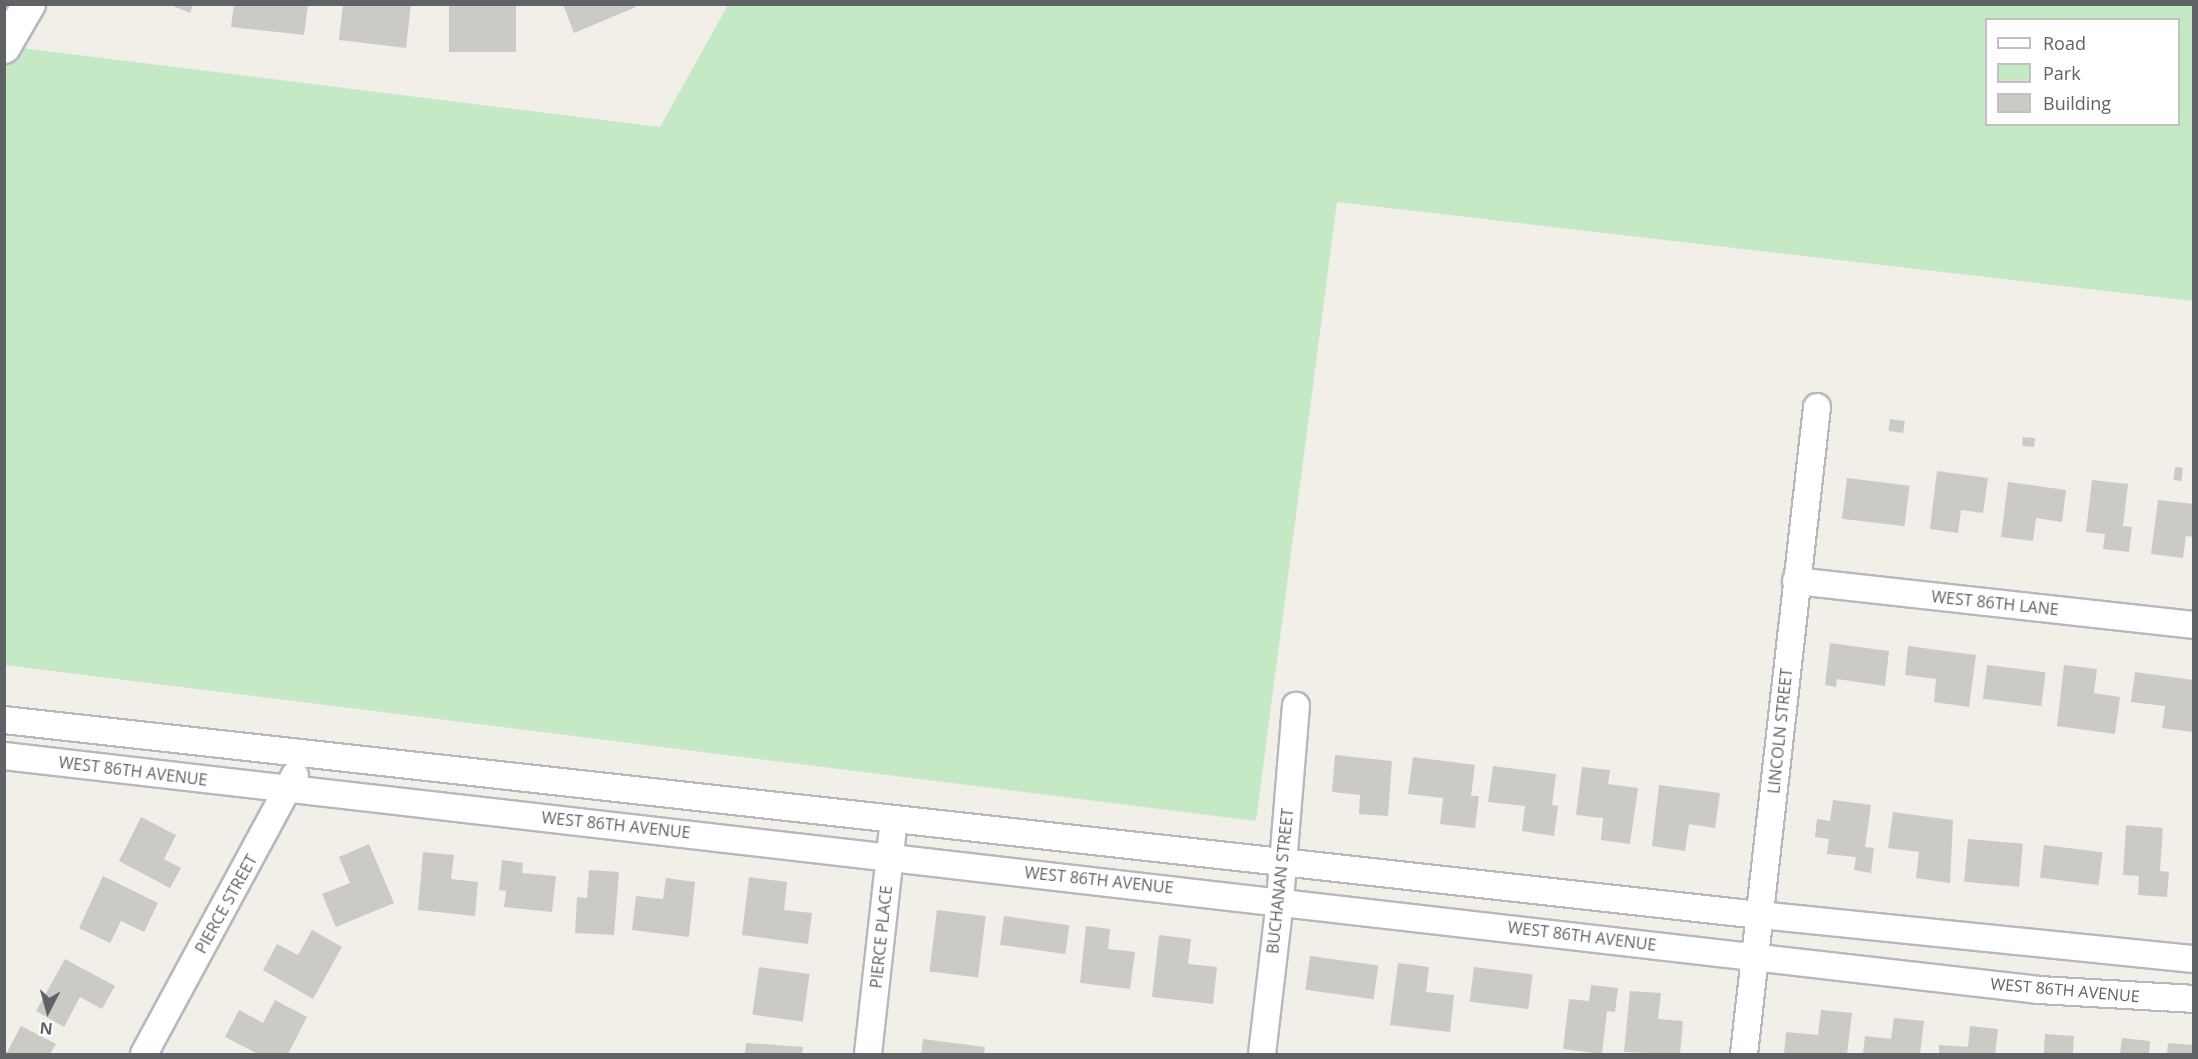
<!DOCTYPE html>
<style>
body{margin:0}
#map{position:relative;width:2198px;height:1059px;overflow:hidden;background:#f1efe8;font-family:"Open Sans",sans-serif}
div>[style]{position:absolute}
.green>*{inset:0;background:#c5e8c5}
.building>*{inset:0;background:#cccac5;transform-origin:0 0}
.roads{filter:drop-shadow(2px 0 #b5b8bc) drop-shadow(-2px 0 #b5b8bc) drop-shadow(0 2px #b5b8bc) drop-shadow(0 -2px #b5b8bc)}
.minor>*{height:26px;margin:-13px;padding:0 13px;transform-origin:13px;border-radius:13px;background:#fff}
.tertiary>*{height:32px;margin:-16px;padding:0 16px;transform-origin:16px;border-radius:16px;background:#fff}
span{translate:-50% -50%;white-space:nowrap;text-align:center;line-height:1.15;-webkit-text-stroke:4.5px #fff;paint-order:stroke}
.street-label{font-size:16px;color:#5f6368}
.frame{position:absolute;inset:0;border:6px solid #5f6368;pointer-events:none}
.legend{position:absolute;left:1985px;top:18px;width:195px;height:108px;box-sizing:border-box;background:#fff;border:2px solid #bfc1c3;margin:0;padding:8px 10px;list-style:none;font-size:18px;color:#5f6368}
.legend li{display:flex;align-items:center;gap:12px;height:30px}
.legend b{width:30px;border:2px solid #bfc1c3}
.north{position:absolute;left:18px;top:981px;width:60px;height:60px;-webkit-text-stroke:4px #fff;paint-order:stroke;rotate:186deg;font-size:16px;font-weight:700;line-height:24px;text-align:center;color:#5f6368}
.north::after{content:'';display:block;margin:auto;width:21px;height:27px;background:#5f6368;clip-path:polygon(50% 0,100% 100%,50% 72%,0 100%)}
</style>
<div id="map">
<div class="green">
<div style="clip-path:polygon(evenodd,728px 5px,2193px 5px,2193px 301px,1337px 202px,1256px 821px,5px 665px,5px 46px,660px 127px,728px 5px,1986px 20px,2178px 20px,2178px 124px,1986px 124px,1986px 20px)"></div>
</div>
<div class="building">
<div style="clip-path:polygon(168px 4px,193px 4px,190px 13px)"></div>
<div style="clip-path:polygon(234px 4px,308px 4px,304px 35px,231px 27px)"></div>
<div style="clip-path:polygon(343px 4px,411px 4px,406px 48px,339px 40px)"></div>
<div style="left:449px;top:4px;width:67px;height:48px"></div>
<div style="clip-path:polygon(563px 4px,634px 4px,636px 7px,574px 33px)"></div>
<div style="left:1890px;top:419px;width:15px;height:12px;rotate:8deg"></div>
<div style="left:2023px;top:437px;width:12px;height:9px;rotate:5deg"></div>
<div style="left:2175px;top:467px;width:8px;height:13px;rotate:7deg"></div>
<div style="clip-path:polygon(1937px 471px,1988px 478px,1983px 513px,1961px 510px,1958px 533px,1930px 529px)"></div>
<div style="left:1847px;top:478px;width:63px;height:41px;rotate:7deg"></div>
<div style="clip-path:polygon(2092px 480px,2128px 484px,2123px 526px,2132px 527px,2129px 552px,2103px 549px,2105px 534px,2086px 532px)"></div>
<div style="clip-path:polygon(2008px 482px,2066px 490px,2062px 522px,2036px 518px,2033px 541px,2001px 537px)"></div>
<div style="clip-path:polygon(2158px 500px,2194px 504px,2194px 537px,2186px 536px,2183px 558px,2151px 554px)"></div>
<div style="clip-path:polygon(1830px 643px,1889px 651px,1885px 686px,1837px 679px,1836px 687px,1825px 685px)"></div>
<div style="clip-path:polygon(1908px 646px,1976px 655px,1969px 707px,1934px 702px,1936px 679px,1905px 675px)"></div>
<div style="left:1987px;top:665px;width:59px;height:34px;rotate:7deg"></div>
<div style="clip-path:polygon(2064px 665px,2097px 669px,2094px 693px,2120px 697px,2115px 734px,2057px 726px)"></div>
<div style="clip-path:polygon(2135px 672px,2194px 680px,2194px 732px,2162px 728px,2165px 706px,2131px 702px)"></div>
<div style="clip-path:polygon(1335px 755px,1392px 761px,1388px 816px,1359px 814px,1360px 795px,1332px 792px)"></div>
<div style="clip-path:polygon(1413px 757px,1475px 765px,1471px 796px,1479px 796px,1475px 828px,1440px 824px,1443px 798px,1408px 794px)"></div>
<div style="clip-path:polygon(1493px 766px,1556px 774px,1552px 805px,1558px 806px,1554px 836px,1522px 831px,1525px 806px,1488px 802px)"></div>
<div style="clip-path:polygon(1582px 767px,1610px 770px,1608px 784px,1638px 788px,1630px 844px,1601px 840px,1603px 818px,1576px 815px)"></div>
<div style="clip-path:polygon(1659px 785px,1720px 793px,1715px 828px,1689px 824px,1685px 851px,1652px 846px)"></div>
<div style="clip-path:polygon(1833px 800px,1871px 805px,1865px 847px,1874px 848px,1871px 873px,1854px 870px,1856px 857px,1827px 854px,1829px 839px,1815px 837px,1817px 819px,1830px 821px)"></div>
<div style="clip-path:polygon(1893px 812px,1953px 820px,1950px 883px,1916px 878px,1919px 852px,1888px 848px)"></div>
<div style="clip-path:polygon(141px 817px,176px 835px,164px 859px,181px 868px,170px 888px,119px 861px)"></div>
<div style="clip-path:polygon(2126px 825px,2163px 828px,2160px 871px,2169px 872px,2167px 897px,2138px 895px,2139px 876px,2123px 875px)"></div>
<div style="left:1968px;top:839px;width:55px;height:43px;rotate:5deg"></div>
<div style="clip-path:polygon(369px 844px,394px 903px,336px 927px,322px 894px,350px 883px,339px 857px)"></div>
<div style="left:2044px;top:845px;width:59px;height:33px;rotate:7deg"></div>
<div style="clip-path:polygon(423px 852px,454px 855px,451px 879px,478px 882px,475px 916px,418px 910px)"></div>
<div style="clip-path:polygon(502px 860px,523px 863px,522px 873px,556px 876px,552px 912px,504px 907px,506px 891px,499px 890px)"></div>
<div style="clip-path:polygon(589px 870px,619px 872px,614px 935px,575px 933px,577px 897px,587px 898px)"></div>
<div style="clip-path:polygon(103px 876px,158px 903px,144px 932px,121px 921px,110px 943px,79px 928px)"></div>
<div style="clip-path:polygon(749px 877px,787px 882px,784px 910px,812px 913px,808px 944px,742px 935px)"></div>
<div style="clip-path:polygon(666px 878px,695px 882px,689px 937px,632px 930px,636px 896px,663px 899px)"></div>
<div style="left:937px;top:910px;width:49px;height:62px;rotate:7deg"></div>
<div style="left:1004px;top:916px;width:66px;height:29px;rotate:8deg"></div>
<div style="clip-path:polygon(1086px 926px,1110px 929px,1108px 949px,1135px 952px,1130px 989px,1080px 983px)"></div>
<div style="clip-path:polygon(312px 930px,342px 947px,313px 999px,263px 970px,277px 944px,298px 955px)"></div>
<div style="clip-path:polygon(1159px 935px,1191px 939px,1188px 964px,1217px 967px,1213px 1004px,1152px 997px)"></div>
<div style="left:1310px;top:956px;width:69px;height:34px;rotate:8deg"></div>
<div style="clip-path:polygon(65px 959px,115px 986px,102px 1009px,80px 997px,64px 1027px,36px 1011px)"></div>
<div style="clip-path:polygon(1398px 963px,1429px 967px,1426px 992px,1454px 995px,1450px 1032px,1390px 1025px)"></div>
<div style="left:759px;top:967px;width:51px;height:48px;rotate:8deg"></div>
<div style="left:1474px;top:967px;width:59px;height:35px;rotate:7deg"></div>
<div style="clip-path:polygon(1591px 985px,1618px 988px,1615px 1012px,1607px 1011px,1602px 1054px,1563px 1049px,1569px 999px,1589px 1001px)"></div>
<div style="clip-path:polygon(1630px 991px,1661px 993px,1658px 1019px,1683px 1021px,1680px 1054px,1624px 1052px)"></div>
<div style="clip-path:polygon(275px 1000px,307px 1017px,288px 1054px,258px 1054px,225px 1037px,239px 1010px,263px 1023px)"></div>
<div style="clip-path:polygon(1821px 1010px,1852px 1013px,1847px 1054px,1784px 1054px,1786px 1032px,1818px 1035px)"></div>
<div style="clip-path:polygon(1894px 1018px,1924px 1021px,1920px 1054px,1863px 1054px,1865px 1036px,1891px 1039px)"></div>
<div style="clip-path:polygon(21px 1026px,56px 1044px,50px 1054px,6px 1054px)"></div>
<div style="clip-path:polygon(1970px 1026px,1998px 1029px,1995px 1054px,1939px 1054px,1939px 1045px,1968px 1047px)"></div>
<div style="left:2045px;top:1034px;width:29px;height:20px;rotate:4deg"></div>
<div style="clip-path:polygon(2122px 1038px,2150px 1041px,2149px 1054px,2120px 1054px)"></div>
<div style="clip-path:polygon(923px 1039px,985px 1047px,984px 1054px,921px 1054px)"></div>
<div style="clip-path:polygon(746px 1043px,803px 1047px,802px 1054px,745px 1054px)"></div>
<div style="clip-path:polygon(2168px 1043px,2194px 1045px,2194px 1054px,2167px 1054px)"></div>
</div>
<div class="roads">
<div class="minor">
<div style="left:1796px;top:581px;width:400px;rotate:6.3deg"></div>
<div style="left:4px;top:720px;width:1767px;rotate:6.34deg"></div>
<div style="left:1760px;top:915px;width:436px;rotate:5.8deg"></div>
<div style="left:4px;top:756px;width:2048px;rotate:6.56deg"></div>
<div style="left:2039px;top:990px;width:155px;rotate:3.3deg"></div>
<div style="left:144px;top:1054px;width:317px;rotate:-61.6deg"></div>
<div style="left:868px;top:1054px;width:236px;rotate:-83.7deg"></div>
<div style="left:1262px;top:1054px;width:155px;rotate:-83.3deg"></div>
<div style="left:1280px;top:900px;width:195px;rotate:-85.3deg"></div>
<div style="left:1744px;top:1054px;width:651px;rotate:-83.56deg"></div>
</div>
<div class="tertiary">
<div style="left:4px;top:47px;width:50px;rotate:-59.8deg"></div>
</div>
</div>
<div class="street-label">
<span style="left:1995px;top:603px;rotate:6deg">WEST 86TH LANE</span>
<span style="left:1780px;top:731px;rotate:-84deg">LINCOLN STREET</span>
<span style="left:133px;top:771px;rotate:7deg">WEST 86TH AVENUE</span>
<span style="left:616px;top:825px;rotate:6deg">WEST 86TH AVENUE</span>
<span style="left:1099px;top:880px;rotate:6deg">WEST 86TH AVENUE</span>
<span style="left:1280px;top:881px;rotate:-84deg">BUCHANAN STREET</span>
<span style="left:226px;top:904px;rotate:-61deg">PIERCE STREET</span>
<span style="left:1582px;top:936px;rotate:7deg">WEST 86TH AVENUE</span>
<span style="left:881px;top:937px;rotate:-84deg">PIERCE PLACE</span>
<span style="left:2065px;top:990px;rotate:5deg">WEST 86TH AVENUE</span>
</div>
<div class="frame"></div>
<ul class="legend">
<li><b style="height:8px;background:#fff"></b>Road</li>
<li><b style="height:16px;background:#c5e8c5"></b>Park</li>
<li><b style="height:16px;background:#cccac5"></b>Building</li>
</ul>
<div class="north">N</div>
</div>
